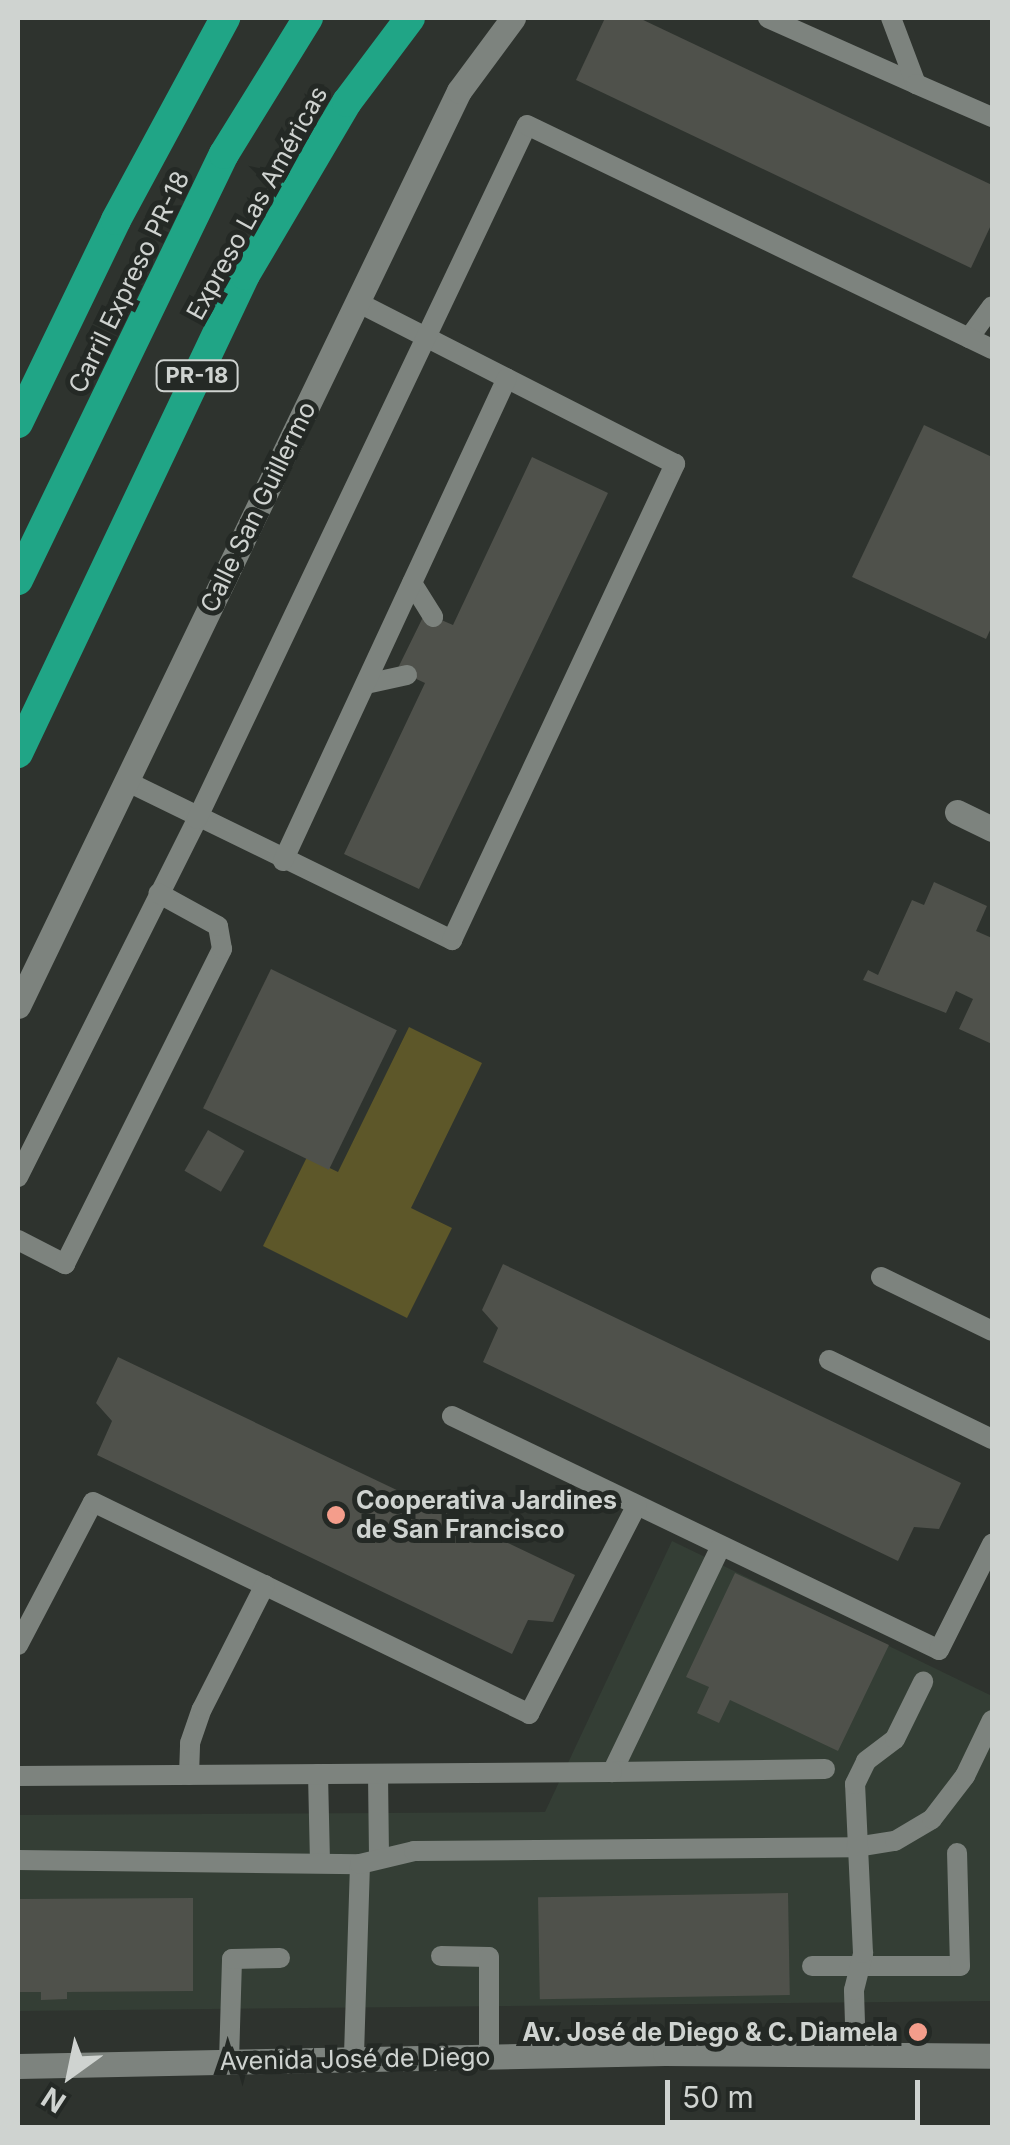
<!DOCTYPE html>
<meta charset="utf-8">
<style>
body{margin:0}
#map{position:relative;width:1010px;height:2145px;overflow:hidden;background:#2e332e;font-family:Inter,sans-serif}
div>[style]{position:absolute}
.built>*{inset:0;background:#343e35}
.green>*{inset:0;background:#5d5729}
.building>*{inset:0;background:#4f514b;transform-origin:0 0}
.lane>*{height:20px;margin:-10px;padding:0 10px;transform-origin:10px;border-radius:10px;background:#7d837e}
.street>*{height:25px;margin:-12.5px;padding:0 12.5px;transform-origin:12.5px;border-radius:12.5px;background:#7d837e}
.secondary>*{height:25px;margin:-12.5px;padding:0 12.5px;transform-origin:12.5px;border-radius:12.5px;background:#7d837e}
.highway>*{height:30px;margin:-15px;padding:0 15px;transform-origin:15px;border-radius:15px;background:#20a586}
.dots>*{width:28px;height:28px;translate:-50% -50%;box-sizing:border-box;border:5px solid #242925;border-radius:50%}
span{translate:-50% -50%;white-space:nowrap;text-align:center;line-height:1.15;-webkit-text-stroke:10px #242925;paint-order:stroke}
.shield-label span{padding:2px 8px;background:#242925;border:2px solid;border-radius:8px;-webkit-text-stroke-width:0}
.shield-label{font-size:22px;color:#cfd3d0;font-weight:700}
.street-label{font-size:25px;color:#cfd3d0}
.poi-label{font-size:25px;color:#cfd3d0;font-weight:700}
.left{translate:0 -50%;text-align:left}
.right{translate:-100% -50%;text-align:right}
.frame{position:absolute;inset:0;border:20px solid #cfd3d0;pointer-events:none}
.north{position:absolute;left:20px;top:2025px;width:100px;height:100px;-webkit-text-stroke:8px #242925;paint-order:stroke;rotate:213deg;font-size:28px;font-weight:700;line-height:40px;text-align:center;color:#cfd3d0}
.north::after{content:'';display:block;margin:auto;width:35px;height:45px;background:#cfd3d0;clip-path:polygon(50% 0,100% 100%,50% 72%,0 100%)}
.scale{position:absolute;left:665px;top:2080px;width:255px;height:45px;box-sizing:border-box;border:5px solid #cfd3d0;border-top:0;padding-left:12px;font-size:30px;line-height:35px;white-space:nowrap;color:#cfd3d0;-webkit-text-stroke:8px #242925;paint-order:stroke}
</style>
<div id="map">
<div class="built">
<div style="clip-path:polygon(672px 1541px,992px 1696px,992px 2001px,18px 2011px,18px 1815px,545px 1812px)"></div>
</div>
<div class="green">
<div style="clip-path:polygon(409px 1027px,482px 1063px,411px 1208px,452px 1228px,407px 1318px,263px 1246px,307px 1157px,338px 1172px)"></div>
</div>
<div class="building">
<div style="clip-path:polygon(605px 18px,639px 18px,992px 185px,992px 223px,971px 268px,576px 80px)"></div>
<div style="clip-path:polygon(924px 425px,992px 457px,992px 626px,986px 639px,852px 577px)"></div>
<div style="clip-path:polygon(532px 457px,608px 493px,419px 889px,344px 854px,425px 683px,397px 670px,425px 613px,453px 625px)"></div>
<div style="clip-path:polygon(934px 882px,987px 906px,976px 931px,992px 938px,992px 1044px,959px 1029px,973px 999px,956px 991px,946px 1013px,863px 980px,868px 970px,878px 975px,912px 900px,924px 905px)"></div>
<div style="left:271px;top:969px;width:140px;height:155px;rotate:26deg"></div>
<div style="left:208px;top:1130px;width:42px;height:47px;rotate:30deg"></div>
<div style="clip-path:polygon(503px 1264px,961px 1483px,939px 1529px,914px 1527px,898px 1561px,483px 1362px,498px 1328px,482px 1310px)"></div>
<div style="clip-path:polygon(118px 1357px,575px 1575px,553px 1622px,528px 1620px,512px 1654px,97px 1455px,112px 1421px,96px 1403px)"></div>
<div style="clip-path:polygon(735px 1573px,889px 1645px,838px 1751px,730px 1700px,719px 1723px,697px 1713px,709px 1687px,686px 1677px)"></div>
<div style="left:788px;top:1893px;width:102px;height:250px;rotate:89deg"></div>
<div style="clip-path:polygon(193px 1898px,193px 1991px,67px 1992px,67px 1999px,41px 2000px,41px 1992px,18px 1992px,18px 1899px)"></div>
</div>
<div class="lane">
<div style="left:768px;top:18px;width:162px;rotate:24deg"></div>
<div style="left:916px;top:84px;width:71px;rotate:-110.7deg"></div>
<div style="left:916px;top:84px;width:83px;rotate:23.5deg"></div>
<div style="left:969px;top:338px;width:39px;rotate:-54deg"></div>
<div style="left:412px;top:583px;width:40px;rotate:58deg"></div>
<div style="left:366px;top:684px;width:42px;rotate:-12.4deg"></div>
<div style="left:126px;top:781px;width:363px;rotate:26deg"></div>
<div style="left:452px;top:940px;width:526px;rotate:-64.9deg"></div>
<div style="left:675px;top:464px;width:357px;rotate:-153deg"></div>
<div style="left:283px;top:861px;width:532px;rotate:-65.12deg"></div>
<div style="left:18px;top:1177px;width:400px;rotate:-63.4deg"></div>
<div style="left:197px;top:819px;width:768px;rotate:-64.57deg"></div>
<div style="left:527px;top:125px;width:516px;rotate:25.72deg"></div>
<div style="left:18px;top:1240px;width:53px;rotate:27.1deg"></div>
<div style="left:65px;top:1264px;width:352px;rotate:-63.5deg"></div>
<div style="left:222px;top:949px;width:23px;rotate:-100deg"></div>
<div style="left:218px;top:926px;width:68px;rotate:-151.2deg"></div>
<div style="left:881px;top:1277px;width:123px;rotate:25.9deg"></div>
<div style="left:829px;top:1360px;width:181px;rotate:25.9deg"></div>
<div style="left:452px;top:1416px;width:540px;rotate:25.66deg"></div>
<div style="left:939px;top:1650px;width:119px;rotate:-63.4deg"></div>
<div style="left:721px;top:1546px;width:251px;rotate:115.7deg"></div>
<div style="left:612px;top:1772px;width:213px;rotate:-0.8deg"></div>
<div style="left:18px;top:1645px;width:161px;rotate:-62.3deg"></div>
<div style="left:93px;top:1502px;width:485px;rotate:25.9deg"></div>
<div style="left:529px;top:1714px;width:235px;rotate:-62.7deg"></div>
<div style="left:318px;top:1774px;width:89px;rotate:88.7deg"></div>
<div style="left:378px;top:1774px;width:85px;rotate:89.3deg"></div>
<div style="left:189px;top:1775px;width:32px;rotate:-88deg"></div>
<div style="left:190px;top:1743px;width:36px;rotate:-71deg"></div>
<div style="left:202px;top:1709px;width:139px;rotate:-63.1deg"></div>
<div style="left:18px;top:1776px;width:594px;rotate:-0.39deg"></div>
<div style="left:18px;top:1860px;width:342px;rotate:0.7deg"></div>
<div style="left:360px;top:1864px;width:195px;rotate:91.8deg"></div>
<div style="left:360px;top:1864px;width:56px;rotate:-13.5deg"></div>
<div style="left:414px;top:1851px;width:442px;rotate:-0.5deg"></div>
<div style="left:856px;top:1847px;width:39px;rotate:-9deg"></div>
<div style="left:895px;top:1841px;width:43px;rotate:-30.7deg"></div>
<div style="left:932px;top:1819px;width:54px;rotate:-52.5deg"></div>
<div style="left:965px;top:1776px;width:62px;rotate:-64.3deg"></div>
<div style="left:441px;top:1956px;width:48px;rotate:1.2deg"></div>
<div style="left:489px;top:1957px;width:99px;rotate:90deg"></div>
<div style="left:812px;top:1966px;width:148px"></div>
<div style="left:960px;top:1966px;width:113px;rotate:-91.5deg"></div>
<div style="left:856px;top:2055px;width:65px;rotate:-91.8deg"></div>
<div style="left:854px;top:1990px;width:38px;rotate:-76deg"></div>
<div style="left:863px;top:1953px;width:169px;rotate:-92.7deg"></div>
<div style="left:855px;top:1784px;width:25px;rotate:-64deg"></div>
<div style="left:866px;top:1761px;width:36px;rotate:-37deg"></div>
<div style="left:895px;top:1739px;width:64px;rotate:-63.8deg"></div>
<div style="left:229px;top:2061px;width:102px;rotate:-88.3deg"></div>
<div style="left:232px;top:1959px;width:48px;rotate:-1.2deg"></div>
</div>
<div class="street">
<div style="left:957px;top:812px;width:39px;rotate:26deg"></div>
<div style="left:18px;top:1006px;width:1016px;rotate:-64.27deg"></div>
<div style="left:459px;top:91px;width:91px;rotate:-53.5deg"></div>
</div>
<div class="secondary">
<div style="left:18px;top:2066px;width:647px;rotate:-1.15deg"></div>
<div style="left:665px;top:2053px;width:327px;rotate:0.5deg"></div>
</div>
<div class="highway">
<div style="left:18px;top:423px;width:225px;rotate:-64.2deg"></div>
<div style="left:116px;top:220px;width:230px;rotate:-61.6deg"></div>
<div style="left:18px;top:580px;width:473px;rotate:-64.2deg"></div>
<div style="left:224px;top:154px;width:160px;rotate:-58.3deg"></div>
<div style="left:18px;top:753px;width:529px;rotate:-64.6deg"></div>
<div style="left:245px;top:275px;width:201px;rotate:-59.5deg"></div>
<div style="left:347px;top:102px;width:105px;rotate:-53.1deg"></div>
</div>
<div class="dots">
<div style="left:336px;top:1515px;background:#f49d8b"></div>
<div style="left:918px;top:2032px;background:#f49d8b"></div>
</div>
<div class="shield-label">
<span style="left:197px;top:376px">PR-18</span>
</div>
<div class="street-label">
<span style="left:257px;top:203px;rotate:-61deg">Expreso Las Américas</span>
<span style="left:129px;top:282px;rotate:-64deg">Carril Expreso PR-18</span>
<span style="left:258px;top:507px;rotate:-64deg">Calle San Guillermo</span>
<span style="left:355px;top:2059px;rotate:-1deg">Avenida José de Diego</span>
</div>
<div class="poi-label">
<span class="left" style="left:356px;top:1515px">Cooperativa Jardines<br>de San Francisco</span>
<span class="right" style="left:898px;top:2032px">Av. José de Diego &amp; C. Diamela</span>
</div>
<div class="frame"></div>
<div class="north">N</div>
<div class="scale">50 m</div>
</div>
